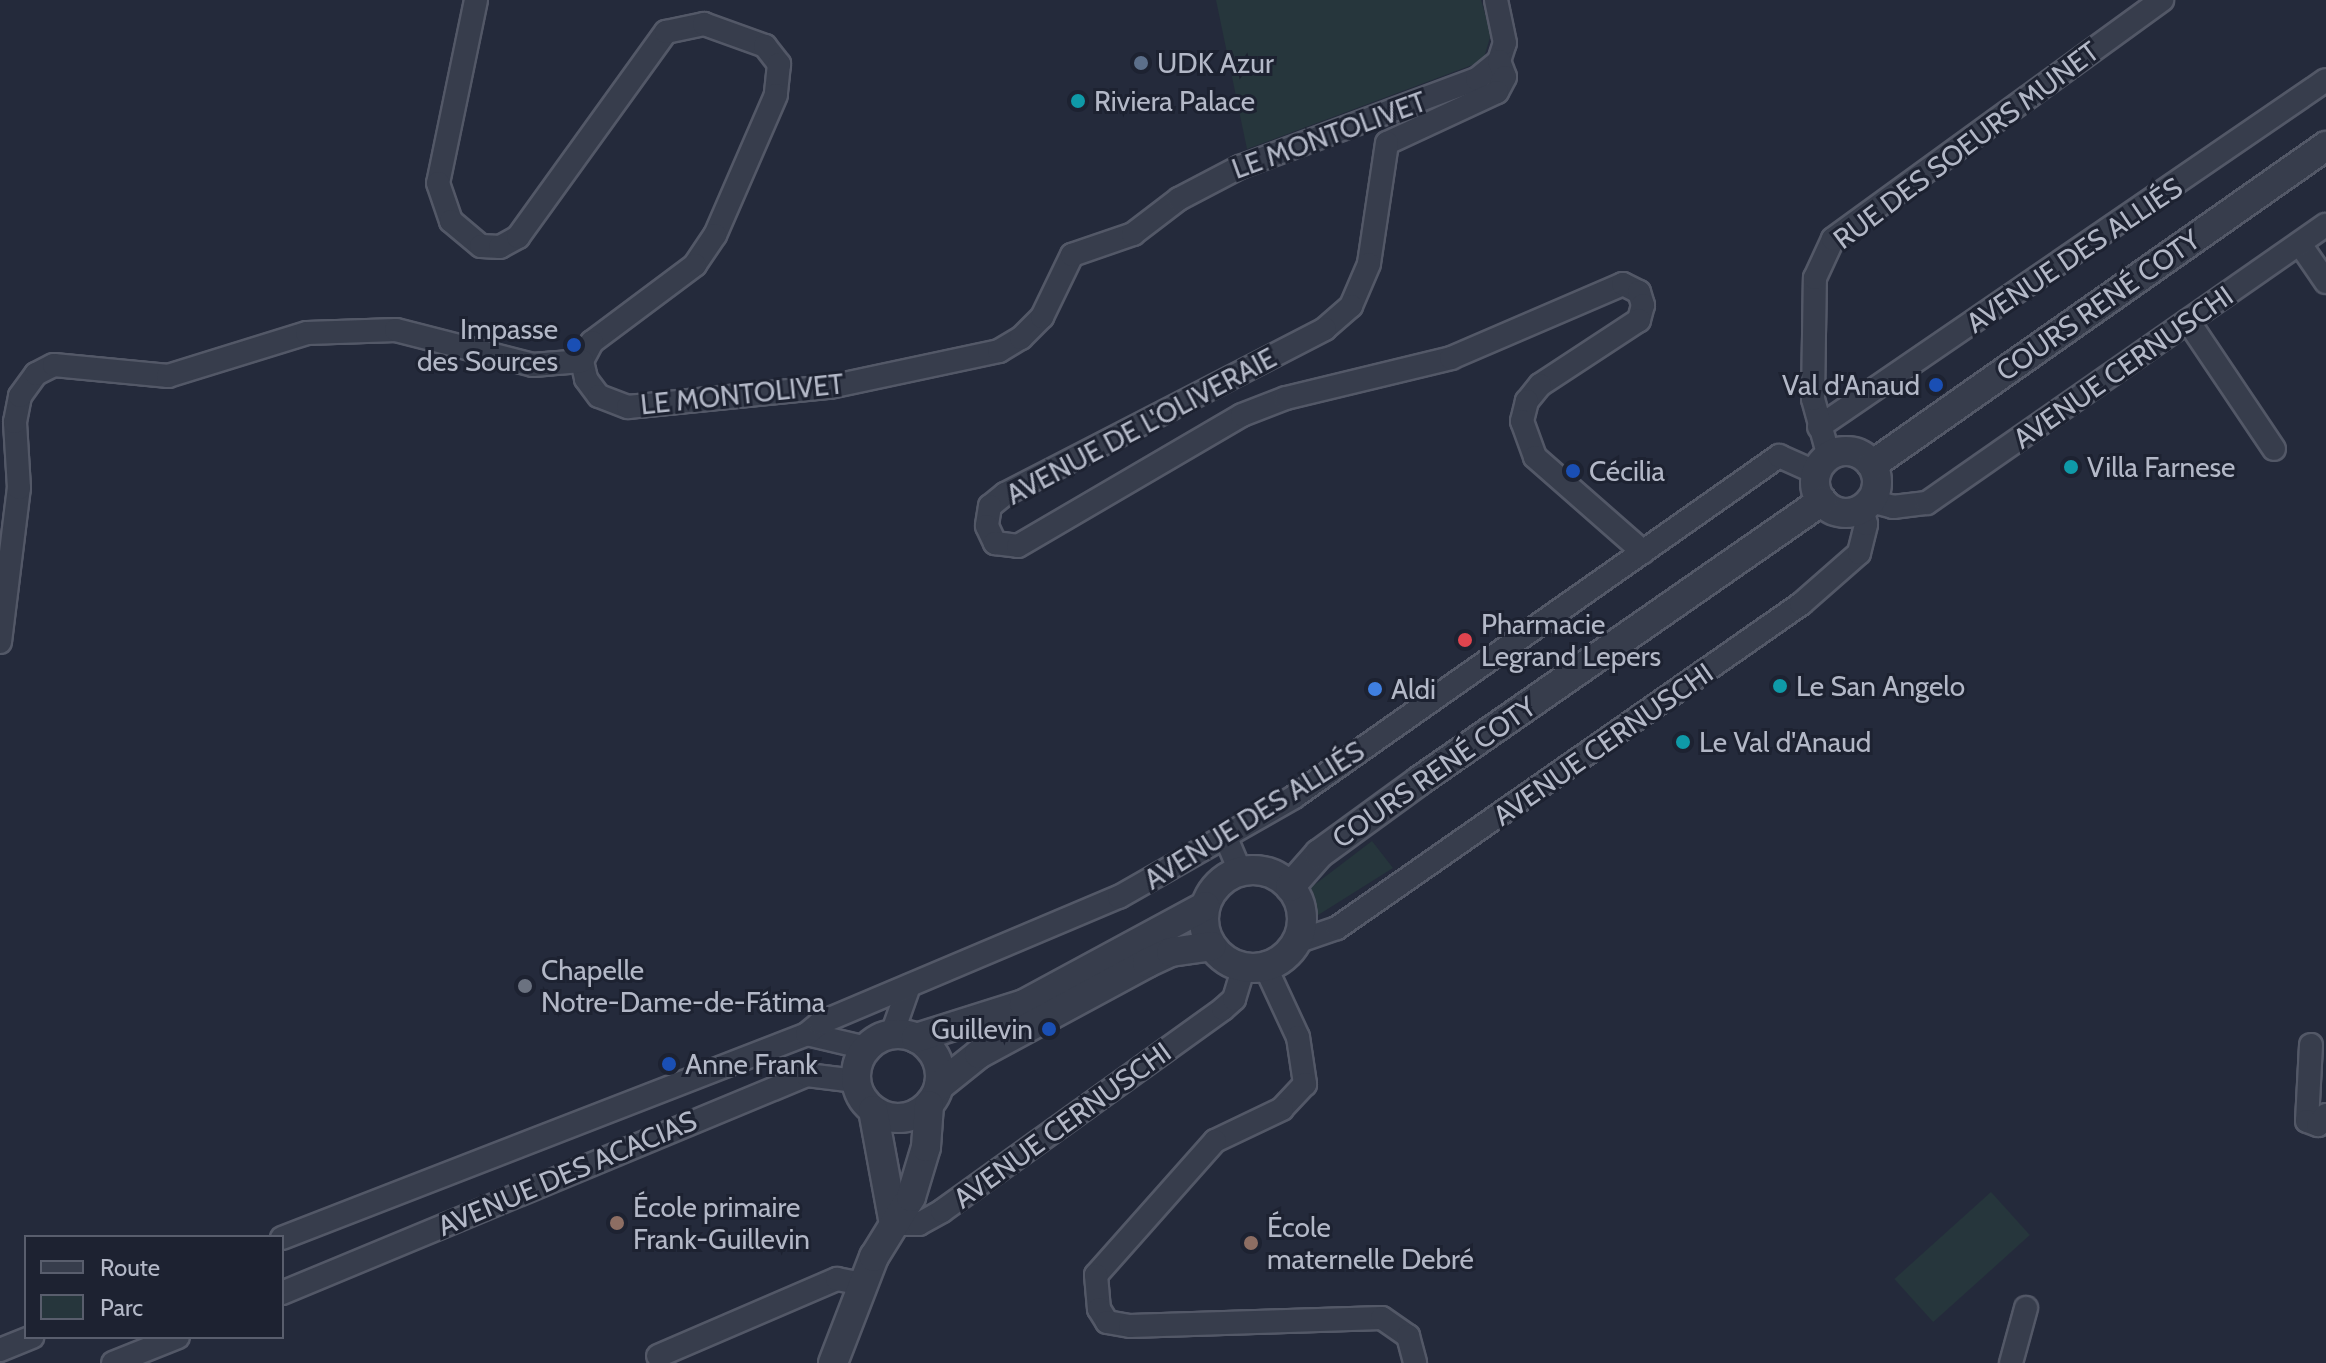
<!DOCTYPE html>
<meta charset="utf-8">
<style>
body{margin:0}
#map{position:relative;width:2326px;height:1363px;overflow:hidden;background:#242a3b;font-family:Cabin,sans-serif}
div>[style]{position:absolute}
.green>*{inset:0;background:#26363c;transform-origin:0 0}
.roads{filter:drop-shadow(2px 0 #535867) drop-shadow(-2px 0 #535867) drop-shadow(0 2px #535867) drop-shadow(0 -2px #535867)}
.minor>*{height:22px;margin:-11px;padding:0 11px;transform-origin:11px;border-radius:11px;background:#373d4c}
.tertiary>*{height:28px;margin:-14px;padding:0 14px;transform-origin:14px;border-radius:14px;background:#373d4c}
.tertiary>.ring{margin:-14px;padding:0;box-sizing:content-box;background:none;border:28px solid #373d4c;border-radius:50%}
.dots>*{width:22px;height:22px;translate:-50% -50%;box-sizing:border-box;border:4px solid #1d2231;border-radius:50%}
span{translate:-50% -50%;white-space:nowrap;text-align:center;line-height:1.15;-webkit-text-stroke:6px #1d2231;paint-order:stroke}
.poi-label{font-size:28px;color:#b3b8c7}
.left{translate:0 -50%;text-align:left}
.right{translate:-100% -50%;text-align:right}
.street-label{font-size:28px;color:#b3b8c7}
.legend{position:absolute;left:24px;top:1235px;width:260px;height:104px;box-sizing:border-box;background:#1d2231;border:2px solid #595e6d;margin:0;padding:10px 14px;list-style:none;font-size:24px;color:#b3b8c7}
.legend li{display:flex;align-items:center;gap:16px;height:40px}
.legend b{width:40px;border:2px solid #595e6d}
</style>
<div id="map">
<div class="green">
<div style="clip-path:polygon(1216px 0,1481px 0,1491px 34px,1483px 61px,1247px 149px)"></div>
<div style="clip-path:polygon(1372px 841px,1393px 868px,1315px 917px,1309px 889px)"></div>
<div style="left:1991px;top:1192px;width:58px;height:130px;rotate:48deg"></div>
</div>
<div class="roads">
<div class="minor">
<div style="left:476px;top:0;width:187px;rotate:101.7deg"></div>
<div style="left:438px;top:183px;width:40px;rotate:71.1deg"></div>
<div style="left:451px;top:221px;width:39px;rotate:40deg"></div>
<div style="left:481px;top:246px;width:19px;rotate:3deg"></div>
<div style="left:500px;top:247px;width:21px;rotate:-29deg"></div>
<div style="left:518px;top:237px;width:253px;rotate:-54.2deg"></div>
<div style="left:666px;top:32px;width:39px;rotate:-12deg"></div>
<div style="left:704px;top:24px;width:65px;rotate:19.8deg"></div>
<div style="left:765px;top:46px;width:23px;rotate:52deg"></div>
<div style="left:779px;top:64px;width:31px;rotate:96deg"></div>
<div style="left:776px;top:95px;width:153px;rotate:113.5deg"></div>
<div style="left:715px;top:235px;width:36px;rotate:124deg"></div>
<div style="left:695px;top:265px;width:129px;rotate:143.2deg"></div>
<div style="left:592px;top:342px;width:21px;rotate:118deg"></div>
<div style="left:582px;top:361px;width:18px;rotate:77deg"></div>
<div style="left:586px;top:379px;width:21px;rotate:53deg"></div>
<div style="left:599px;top:396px;width:31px;rotate:21deg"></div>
<div style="left:628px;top:407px;width:203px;rotate:-5.7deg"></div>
<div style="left:830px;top:387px;width:173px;rotate:-12deg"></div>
<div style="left:999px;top:351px;width:26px;rotate:-31deg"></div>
<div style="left:1021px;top:338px;width:30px;rotate:-45deg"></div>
<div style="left:1042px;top:317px;width:69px;rotate:-64.2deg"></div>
<div style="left:1072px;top:255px;width:65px;rotate:-19deg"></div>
<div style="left:1133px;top:234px;width:58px;rotate:-37.3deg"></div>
<div style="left:1179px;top:199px;width:69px;rotate:-27.7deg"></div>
<div style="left:1240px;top:167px;width:253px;rotate:-20.4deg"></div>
<div style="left:1477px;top:79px;width:28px;rotate:-39deg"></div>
<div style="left:1499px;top:61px;width:19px;rotate:-72deg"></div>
<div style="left:1505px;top:43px;width:44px;rotate:-101.8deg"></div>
<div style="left:1499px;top:61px;width:17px;rotate:69deg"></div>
<div style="left:1505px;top:77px;width:17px;rotate:118deg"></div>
<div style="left:1497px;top:92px;width:121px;rotate:155.1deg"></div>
<div style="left:1387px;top:143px;width:122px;rotate:98.5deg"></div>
<div style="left:1369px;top:264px;width:46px;rotate:113.2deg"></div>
<div style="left:1351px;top:306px;width:35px;rotate:139deg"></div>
<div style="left:1325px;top:329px;width:360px;rotate:152.7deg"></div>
<div style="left:1005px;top:494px;width:19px;rotate:141deg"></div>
<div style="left:990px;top:506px;width:20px;rotate:99deg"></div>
<div style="left:987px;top:526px;width:19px;rotate:65deg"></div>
<div style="left:995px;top:543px;width:23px;rotate:7deg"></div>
<div style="left:1018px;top:546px;width:259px;rotate:-30.3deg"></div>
<div style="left:1242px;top:415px;width:47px;rotate:-21.1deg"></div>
<div style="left:1286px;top:398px;width:170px;rotate:-13.6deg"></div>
<div style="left:1451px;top:358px;width:187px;rotate:-23.3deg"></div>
<div style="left:1623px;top:284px;width:18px;rotate:27deg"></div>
<div style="left:1639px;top:292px;width:14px;rotate:73deg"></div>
<div style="left:1643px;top:305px;width:16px;rotate:105deg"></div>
<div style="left:1639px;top:320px;width:118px;rotate:146.7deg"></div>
<div style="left:1540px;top:385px;width:21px;rotate:129deg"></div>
<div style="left:1527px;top:401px;width:21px;rotate:104deg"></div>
<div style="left:1522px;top:421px;width:38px;rotate:70deg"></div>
<div style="left:1535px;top:457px;width:144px;rotate:41.3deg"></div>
<div style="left:2300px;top:244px;width:46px;rotate:55.6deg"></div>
<div style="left:2188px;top:321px;width:154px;rotate:56.1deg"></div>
<div style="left:1819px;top:427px;width:614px;rotate:-34.39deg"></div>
<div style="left:1829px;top:457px;width:60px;rotate:-105.4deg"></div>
<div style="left:1813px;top:399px;width:121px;rotate:-89.1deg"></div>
<div style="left:1815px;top:278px;width:43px;rotate:-65.2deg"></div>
<div style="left:1833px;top:239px;width:407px;rotate:-36deg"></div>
<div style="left:1871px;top:501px;width:23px;rotate:15deg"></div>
<div style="left:1893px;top:507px;width:34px;rotate:-7deg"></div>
<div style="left:1927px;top:503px;width:486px;rotate:-34.9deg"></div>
<div style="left:0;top:642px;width:155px;rotate:-83deg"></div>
<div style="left:19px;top:488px;width:66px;rotate:-93.5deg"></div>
<div style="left:15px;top:422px;width:26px;rotate:-79deg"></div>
<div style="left:20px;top:396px;width:27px;rotate:-54deg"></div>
<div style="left:36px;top:374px;width:20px;rotate:-27deg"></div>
<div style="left:54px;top:365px;width:115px;rotate:5.5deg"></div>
<div style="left:168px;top:376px;width:145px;rotate:-17.2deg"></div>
<div style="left:307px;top:333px;width:89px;rotate:-1.9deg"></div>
<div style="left:396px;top:330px;width:141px;rotate:14.3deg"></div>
<div style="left:533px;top:365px;width:49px;rotate:-4.7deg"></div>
<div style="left:1226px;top:838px;width:36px;rotate:67deg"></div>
<div style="left:1296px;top:942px;width:43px;rotate:-18.9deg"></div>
<div style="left:1337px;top:928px;width:566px;rotate:-34.93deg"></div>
<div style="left:1801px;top:604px;width:77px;rotate:-41.3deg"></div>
<div style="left:1859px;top:553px;width:30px;rotate:-76deg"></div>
<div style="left:1866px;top:524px;width:16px;rotate:-104deg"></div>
<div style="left:1265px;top:966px;width:78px;rotate:65.1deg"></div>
<div style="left:1298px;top:1037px;width:48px;rotate:81.5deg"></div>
<div style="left:1305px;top:1084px;width:34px;rotate:133deg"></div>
<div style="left:1282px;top:1109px;width:74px;rotate:154.5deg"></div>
<div style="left:1215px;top:1141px;width:179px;rotate:131.6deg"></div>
<div style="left:1096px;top:1275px;width:34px;rotate:85deg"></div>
<div style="left:1099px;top:1309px;width:15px;rotate:58deg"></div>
<div style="left:1107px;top:1322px;width:23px;rotate:10deg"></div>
<div style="left:1130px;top:1326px;width:252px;rotate:-1.8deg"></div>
<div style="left:1382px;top:1318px;width:32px;rotate:35deg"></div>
<div style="left:1408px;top:1336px;width:28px;rotate:75deg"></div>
<div style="left:807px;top:1034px;width:61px;rotate:13.3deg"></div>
<div style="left:892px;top:1034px;width:51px;rotate:-70.5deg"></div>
<div style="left:2311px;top:1045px;width:76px;rotate:93deg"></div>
<div style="left:2307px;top:1121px;width:12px;rotate:20deg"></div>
<div style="left:2318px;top:1125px;width:13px;rotate:-51deg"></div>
<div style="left:894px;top:1224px;width:25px"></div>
<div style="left:919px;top:1224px;width:26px;rotate:-29deg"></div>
<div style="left:942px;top:1211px;width:346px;rotate:-35.7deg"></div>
<div style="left:1223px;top:1009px;width:15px;rotate:-42deg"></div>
<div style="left:1234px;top:999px;width:34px;rotate:-73deg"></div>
<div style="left:282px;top:1238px;width:563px;rotate:-21.23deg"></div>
<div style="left:807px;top:1034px;width:17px;rotate:-40deg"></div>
<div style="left:820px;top:1023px;width:324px;rotate:-22.9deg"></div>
<div style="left:1119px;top:897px;width:202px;rotate:-29.7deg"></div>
<div style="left:1294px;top:797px;width:593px;rotate:-35.11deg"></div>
<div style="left:1779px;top:456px;width:42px;rotate:24.1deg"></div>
<div style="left:282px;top:1293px;width:568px;rotate:-22.55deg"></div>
<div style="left:807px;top:1075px;width:49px;rotate:7deg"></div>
<div style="left:0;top:1350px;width:35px;rotate:-22deg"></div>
<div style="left:658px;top:1356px;width:195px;rotate:-23.3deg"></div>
<div style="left:837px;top:1279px;width:26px;rotate:11deg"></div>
<div style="left:113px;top:1363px;width:70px;rotate:-21.8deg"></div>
<div style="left:2011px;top:1363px;width:57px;rotate:-74.7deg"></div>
</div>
<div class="tertiary">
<div class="ring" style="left:1815px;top:451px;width:34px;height:34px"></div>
<div style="left:1872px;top:465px;width:555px;rotate:-35.09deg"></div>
<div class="ring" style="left:1204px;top:870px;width:70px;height:70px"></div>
<div style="left:1290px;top:887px;width:44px;rotate:-48.7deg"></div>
<div style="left:1319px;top:854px;width:124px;rotate:-36.1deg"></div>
<div style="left:1419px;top:781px;width:491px;rotate:-34.8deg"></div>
<div class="ring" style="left:856px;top:1034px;width:56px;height:56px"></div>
<div style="left:916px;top:1038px;width:113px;rotate:-17.5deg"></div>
<div style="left:1024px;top:1004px;width:206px;rotate:-28.4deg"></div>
<div style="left:939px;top:1086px;width:51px;rotate:-38.7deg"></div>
<div style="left:979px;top:1054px;width:191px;rotate:-28.4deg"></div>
<div style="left:1147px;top:963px;width:26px;rotate:-25deg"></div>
<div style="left:1171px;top:952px;width:41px;rotate:-8.3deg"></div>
<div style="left:873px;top:1110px;width:116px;rotate:79.6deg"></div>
<div style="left:833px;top:1363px;width:114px;rotate:-68.9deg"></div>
<div style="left:874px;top:1257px;width:70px;rotate:-58.3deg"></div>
<div style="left:911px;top:1197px;width:52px;rotate:-73.3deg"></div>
<div style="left:926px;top:1147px;width:42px;rotate:-85.9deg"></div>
</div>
</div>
<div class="dots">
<div style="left:1141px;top:63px;background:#5c6f8a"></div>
<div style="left:1078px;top:101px;background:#0f9aa8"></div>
<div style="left:574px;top:345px;background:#1a4fb4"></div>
<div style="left:1936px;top:385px;background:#1a4fb4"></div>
<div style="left:2071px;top:467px;background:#0f9aa8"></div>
<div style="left:1573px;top:471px;background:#1a4fb4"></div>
<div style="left:1465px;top:640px;background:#e0444e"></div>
<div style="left:1780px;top:686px;background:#0f9aa8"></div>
<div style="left:1375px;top:689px;background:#3f7fe0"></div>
<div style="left:1683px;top:742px;background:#0f9aa8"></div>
<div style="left:525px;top:986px;background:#6b7280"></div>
<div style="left:1049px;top:1029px;background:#1a4fb4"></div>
<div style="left:669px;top:1064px;background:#1a4fb4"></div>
<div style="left:617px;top:1223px;background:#8d6e63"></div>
<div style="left:1251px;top:1243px;background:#8d6e63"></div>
</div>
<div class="poi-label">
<span class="left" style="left:1157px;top:63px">UDK Azur</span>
<span class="left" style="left:1094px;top:101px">Riviera Palace</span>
<span class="right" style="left:558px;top:345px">Impasse<br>des Sources</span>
<span class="right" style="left:1920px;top:385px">Val d'Anaud</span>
<span class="left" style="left:2087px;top:467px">Villa Farnese</span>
<span class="left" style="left:1589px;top:471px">Cécilia</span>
<span class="left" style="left:1481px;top:640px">Pharmacie<br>Legrand Lepers</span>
<span class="left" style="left:1796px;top:686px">Le San Angelo</span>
<span class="left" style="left:1391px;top:689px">Aldi</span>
<span class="left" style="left:1699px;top:742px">Le Val d'Anaud</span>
<span class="left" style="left:541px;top:986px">Chapelle<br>Notre-Dame-de-Fátima</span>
<span class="right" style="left:1033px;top:1029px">Guillevin</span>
<span class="left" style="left:685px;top:1064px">Anne Frank</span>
<span class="left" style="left:633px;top:1223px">École primaire<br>Frank-Guillevin</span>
<span class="left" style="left:1267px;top:1243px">École<br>maternelle Debré</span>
</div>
<div class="street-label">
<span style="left:1329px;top:135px;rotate:-20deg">LE MONTOLIVET</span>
<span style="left:1966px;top:145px;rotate:-37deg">RUE DES SOEURS MUNET</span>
<span style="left:2074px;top:255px;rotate:-34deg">AVENUE DES ALLIÉS</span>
<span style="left:2098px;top:305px;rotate:-35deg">COURS RENÉ COTY</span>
<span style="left:2123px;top:367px;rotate:-35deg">AVENUE CERNUSCHI</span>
<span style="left:742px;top:394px;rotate:-6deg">LE MONTOLIVET</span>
<span style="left:1141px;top:426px;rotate:-28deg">AVENUE DE L'OLIVERAIE</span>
<span style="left:1603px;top:744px;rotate:-35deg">AVENUE CERNUSCHI</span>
<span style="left:1434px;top:772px;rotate:-35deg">COURS RENÉ COTY</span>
<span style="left:1254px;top:815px;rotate:-32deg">AVENUE DES ALLIÉS</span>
<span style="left:1062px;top:1125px;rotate:-36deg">AVENUE CERNUSCHI</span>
<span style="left:567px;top:1173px;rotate:-23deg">AVENUE DES ACACIAS</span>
</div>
<ul class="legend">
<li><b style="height:10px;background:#373d4c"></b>Route</li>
<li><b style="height:22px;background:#26363c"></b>Parc</li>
</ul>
</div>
